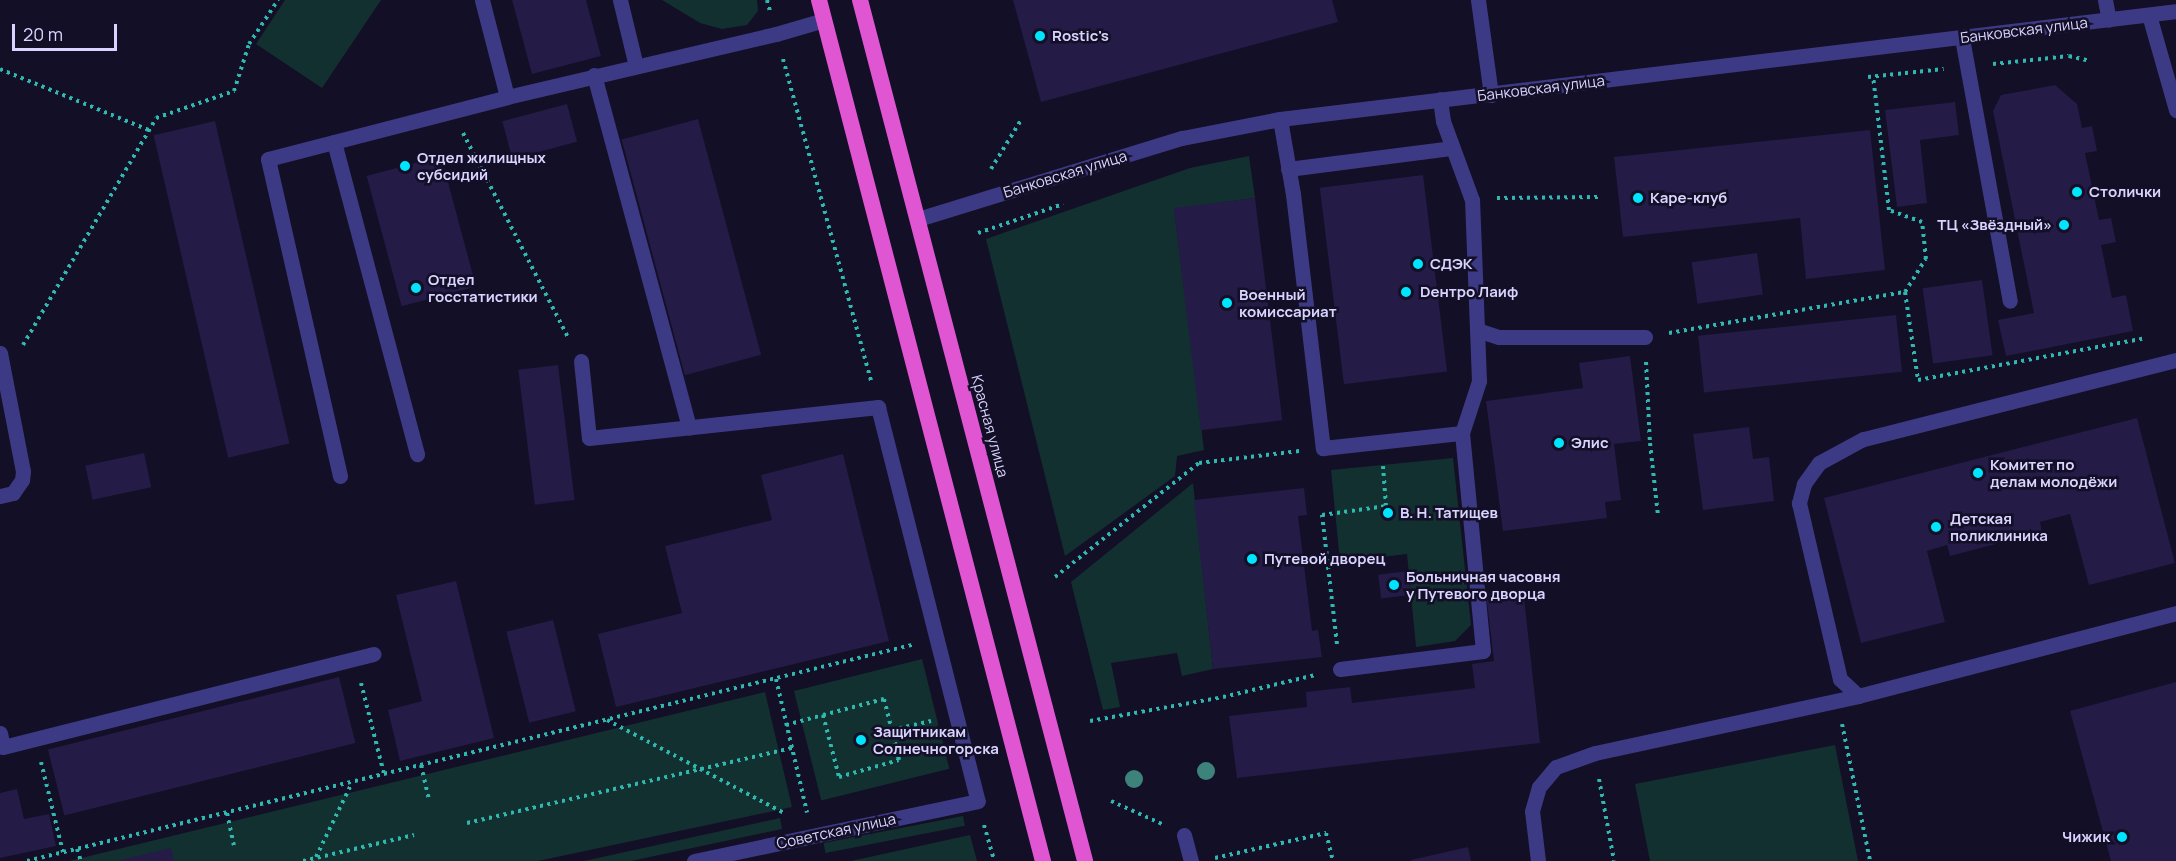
<!DOCTYPE html>
<meta charset="utf-8">
<style>
body{margin:0}
#map{position:relative;width:2176px;height:861px;overflow:hidden;background:#130f26;font-family:Manrope,sans-serif}
div>[style]{position:absolute}
.green>*{inset:0;background:#12302f;transform-origin:0 0}
.building>*{inset:0;background:#241b47;transform-origin:0 0}
.path>*{height:4px;margin-top:-2px;transform-origin:0;background:repeating-linear-gradient(90deg,#2fb8b0 0 3px,transparent 0 7.5px)}
.service>*{height:15px;margin:-7.5px;padding:0 7.5px;transform-origin:7.5px;border-radius:7.5px;background:#3d3a85}
.minor>*{height:15px;margin:-7.5px;padding:0 7.5px;transform-origin:7.5px;border-radius:7.5px;background:#3d3a85}
.tertiary>*{height:15px;margin:-7.5px;padding:0 7.5px;transform-origin:7.5px;border-radius:7.5px;background:#3d3a85}
.trunk>*{height:16px;margin:-8px;padding:0 8px;transform-origin:8px;border-radius:8px;background:#e055d1}
.trees>*{width:18px;height:18px;margin:-9px;border-radius:50%;background:#3d827b}
.dots>*{width:16px;height:16px;translate:-50% -50%;box-sizing:border-box;border:3px solid #130f26;border-radius:50%}
span{translate:-50% -50%;white-space:nowrap;text-align:center;line-height:1.15;-webkit-text-stroke:5px #130f26;paint-order:stroke}
.street-label{font-size:15px;color:#d9d4ff}
.poi-label{font-size:15px;color:#d9d4ff;font-weight:700}
.left{translate:0 -50%;text-align:left}
.right{translate:-100% -50%;text-align:right}
.scale{position:absolute;left:12px;top:24px;width:105px;height:27px;box-sizing:border-box;border:3px solid #d9d4ff;border-top:0;padding-left:8px;font-size:18px;line-height:21px;white-space:nowrap;color:#d9d4ff;-webkit-text-stroke:4px #130f26;paint-order:stroke}
</style>
<div id="map">
<div class="green">
<div style="clip-path:polygon(285px 0,381px 0,322px 88px,256px 44px)"></div>
<div style="clip-path:polygon(662px 0,757px 0,758px 11px,747px 25px,722px 29px,700px 23px)"></div>
<div style="clip-path:polygon(1249px 156px,1255px 198px,1174px 209px,1204px 450px,1177px 456px,1175px 476px,1065px 556px,986px 239px,1190px 168px)"></div>
<div style="clip-path:polygon(1453px 458px,1471px 625px,1455px 641px,1416px 647px,1407px 554px,1340px 562px,1331px 470px)"></div>
<div style="clip-path:polygon(1193px 483px,1213px 669px,1182px 676px,1177px 653px,1111px 663px,1120px 707px,1103px 710px,1071px 582px)"></div>
<div style="left:922px;top:659px;width:113px;height:132px;rotate:76deg"></div>
<div style="clip-path:polygon(765px 692px,792px 807px,538px 861px,69px 861px)"></div>
<div style="clip-path:polygon(1835px 745px,1858px 861px,1650px 861px,1635px 784px)"></div>
<div style="left:963px;top:816px;width:10px;height:142px;rotate:79deg"></div>
<div style="clip-path:polygon(780px 818px,782px 829px,631px 861px,584px 861px)"></div>
<div style="clip-path:polygon(970px 835px,977px 861px,851px 861px)"></div>
</div>
<div class="building">
<div style="clip-path:polygon(512px 0,586px 0,601px 56px,532px 74px)"></div>
<div style="clip-path:polygon(1013px 0,1332px 0,1338px 22px,1041px 102px)"></div>
<div style="clip-path:polygon(2055px 85px,2077px 104px,2082px 128px,2092px 126px,2097px 151px,2085px 153px,2099px 220px,2111px 218px,2116px 242px,2101px 245px,2112px 298px,2126px 295px,2133px 331px,2006px 356px,1998px 320px,2034px 313px,1993px 111px,2001px 95px)"></div>
<div style="clip-path:polygon(1955px 102px,1959px 135px,1920px 140px,1927px 203px,1897px 207px,1885px 110px)"></div>
<div style="left:567px;top:104px;width:39px;height:67px;rotate:75deg"></div>
<div style="left:698px;top:119px;width:244px;height:79px;rotate:75deg"></div>
<div style="left:215px;top:121px;width:331px;height:63px;rotate:77deg"></div>
<div style="clip-path:polygon(1870px 130px,1885px 270px,1806px 279px,1800px 218px,1623px 237px,1614px 157px)"></div>
<div style="left:441px;top:156px;width:135px;height:77px;rotate:75deg"></div>
<div style="left:1423px;top:175px;width:198px;height:104px;rotate:83deg"></div>
<div style="left:1255px;top:198px;width:224px;height:82px;rotate:83deg"></div>
<div style="left:1757px;top:253px;width:42px;height:66px;rotate:82deg"></div>
<div style="left:1982px;top:280px;width:76px;height:60px;rotate:82deg"></div>
<div style="left:1896px;top:315px;width:57px;height:199px;rotate:84deg"></div>
<div style="clip-path:polygon(1630px 356px,1641px 441px,1614px 444px,1621px 500px,1605px 502px,1607px 518px,1503px 531px,1486px 401px,1583px 388px,1579px 363px)"></div>
<div style="left:558px;top:365px;width:136px;height:40px;rotate:83deg"></div>
<div style="clip-path:polygon(2137px 418px,2175px 563px,2089px 585px,2070px 514px,2040px 522px,2042px 532px,1950px 556px,1947px 545px,1927px 551px,1945px 622px,1861px 643px,1824px 498px)"></div>
<div style="clip-path:polygon(1749px 427px,1753px 459px,1769px 457px,1774px 501px,1703px 510px,1693px 434px)"></div>
<div style="left:144px;top:453px;width:35px;height:60px;rotate:78deg"></div>
<div style="clip-path:polygon(843px 454px,889px 641px,616px 707px,598px 634px,682px 613px,665px 546px,772px 520px,761px 475px)"></div>
<div style="clip-path:polygon(1304px 488px,1307px 515px,1298px 516px,1312px 631px,1318px 630px,1322px 657px,1213px 669px,1194px 500px)"></div>
<div style="left:1408px;top:571px;width:24px;height:30px;rotate:83deg"></div>
<div style="clip-path:polygon(456px 581px,494px 738px,400px 761px,388px 710px,422px 701px,396px 595px)"></div>
<div style="clip-path:polygon(1523px 589px,1540px 743px,1237px 778px,1229px 716px,1307px 707px,1306px 692px,1350px 687px,1352px 703px,1475px 688px,1472px 664px,1494px 661px,1486px 594px)"></div>
<div style="left:553px;top:620px;width:94px;height:48px;rotate:76deg"></div>
<div style="left:339px;top:677px;width:68px;height:300px;rotate:76deg"></div>
<div style="clip-path:polygon(2176px 682px,2176px 861px,2111px 861px,2070px 711px)"></div>
<div style="clip-path:polygon(17px 789px,24px 819px,49px 814px,56px 846px,0 858px,0 793px)"></div>
<div style="clip-path:polygon(1468px 847px,1471px 861px,1411px 861px,1411px 860px)"></div>
<div style="clip-path:polygon(171px 848px,174px 861px,120px 861px,120px 860px)"></div>
</div>
<div class="path">
<div style="left:767px;top:0;width:11px;rotate:75deg"></div>
<div style="left:783px;top:59px;width:337px;rotate:74.7deg"></div>
<div style="left:1993px;top:64px;width:76px;rotate:-6deg"></div>
<div style="left:2069px;top:56px;width:22px;rotate:13deg"></div>
<div style="left:0;top:69px;width:161px;rotate:22.3deg"></div>
<div style="left:1868px;top:77px;width:76px;rotate:-6deg"></div>
<div style="left:463px;top:133px;width:232px;rotate:62.8deg"></div>
<div style="left:991px;top:169px;width:57px;rotate:-58.5deg"></div>
<div style="left:1497px;top:198px;width:102px;rotate:-0.6deg"></div>
<div style="left:978px;top:233px;width:90px;rotate:-18.8deg"></div>
<div style="left:1905px;top:292px;width:89px;rotate:81.6deg"></div>
<div style="left:1918px;top:380px;width:228px;rotate:-10.4deg"></div>
<div style="left:1669px;top:333px;width:240px;rotate:-9.9deg"></div>
<div style="left:1905px;top:292px;width:39px;rotate:-58deg"></div>
<div style="left:1926px;top:259px;width:37px;rotate:-96deg"></div>
<div style="left:1922px;top:222px;width:35px;rotate:-160deg"></div>
<div style="left:1889px;top:210px;width:135px;rotate:-96.8deg"></div>
<div style="left:23px;top:345px;width:263px;rotate:-59.6deg"></div>
<div style="left:156px;top:118px;width:83px;rotate:-19.1deg"></div>
<div style="left:234px;top:91px;width:49px;rotate:-72.3deg"></div>
<div style="left:249px;top:44px;width:53px;rotate:-56.6deg"></div>
<div style="left:1646px;top:362px;width:81px;rotate:87.2deg"></div>
<div style="left:1650px;top:443px;width:73px;rotate:83.7deg"></div>
<div style="left:1055px;top:577px;width:184px;rotate:-38.4deg"></div>
<div style="left:1199px;top:463px;width:101px;rotate:-6.8deg"></div>
<div style="left:1337px;top:644px;width:130px;rotate:-96.6deg"></div>
<div style="left:1322px;top:515px;width:65px;rotate:-8deg"></div>
<div style="left:1386px;top:506px;width:40px;rotate:-94.3deg"></div>
<div style="left:776px;top:679px;width:137px;rotate:76.9deg"></div>
<div style="left:361px;top:683px;width:94px;rotate:75.8deg"></div>
<div style="left:823px;top:715px;width:63px;rotate:-14.7deg"></div>
<div style="left:884px;top:699px;width:32px;rotate:76deg"></div>
<div style="left:607px;top:720px;width:200px;rotate:27.7deg"></div>
<div style="left:1090px;top:721px;width:135px;rotate:-10.2deg"></div>
<div style="left:1223px;top:697px;width:95px;rotate:-13.4deg"></div>
<div style="left:1842px;top:724px;width:140px;rotate:78.4deg"></div>
<div style="left:786px;top:725px;width:38px;rotate:-15deg"></div>
<div style="left:823px;top:715px;width:64px;rotate:75.5deg"></div>
<div style="left:839px;top:777px;width:62px;rotate:-15.8deg"></div>
<div style="left:899px;top:760px;width:31px;rotate:-103deg"></div>
<div style="left:892px;top:730px;width:40px;rotate:-13deg"></div>
<div style="left:41px;top:762px;width:93px;rotate:76.3deg"></div>
<div style="left:421px;top:765px;width:36px;rotate:77deg"></div>
<div style="left:1599px;top:779px;width:83px;rotate:79.6deg"></div>
<div style="left:1111px;top:801px;width:56px;rotate:24.3deg"></div>
<div style="left:227px;top:813px;width:33px;rotate:78deg"></div>
<div style="left:467px;top:823px;width:334px;rotate:-13deg"></div>
<div style="left:984px;top:825px;width:37px;rotate:74deg"></div>
<div style="left:77px;top:849px;width:13px;rotate:72deg"></div>
<div style="left:316px;top:857px;width:82px;rotate:-64.1deg"></div>
<div style="left:1215px;top:858px;width:114px;rotate:-12.7deg"></div>
<div style="left:1326px;top:833px;width:29px;rotate:76deg"></div>
<div style="left:27px;top:861px;width:911px;rotate:-13.72deg"></div>
<div style="left:303px;top:861px;width:114px;rotate:-13.2deg"></div>
</div>
<div class="service">
<div style="left:482px;top:0;width:100px;rotate:75.5deg"></div>
<div style="left:620px;top:0;width:68px;rotate:76.4deg"></div>
<div style="left:1478px;top:0;width:96px;rotate:82.2deg"></div>
<div style="left:1962px;top:38px;width:267px;rotate:79.7deg"></div>
<div style="left:594px;top:75px;width:365px;rotate:74.9deg"></div>
<div style="left:1280px;top:119px;width:76px;rotate:80.2deg"></div>
<div style="left:1293px;top:194px;width:256px;rotate:83.3deg"></div>
<div style="left:1323px;top:448px;width:140px;rotate:-6.2deg"></div>
<div style="left:334px;top:142px;width:323px;rotate:75.1deg"></div>
<div style="left:1288px;top:169px;width:166px;rotate:-7.3deg"></div>
<div style="left:1477px;top:330px;width:23px;rotate:18deg"></div>
<div style="left:1499px;top:337px;width:146px"></div>
<div style="left:0;top:353px;width:120px;rotate:79deg"></div>
<div style="left:23px;top:471px;width:9px;rotate:96deg"></div>
<div style="left:22px;top:480px;width:16px;rotate:125deg"></div>
<div style="left:13px;top:493px;width:13px;rotate:167deg"></div>
<div style="left:2176px;top:360px;width:323px;rotate:165.8deg"></div>
<div style="left:1863px;top:439px;width:50px;rotate:151.4deg"></div>
<div style="left:1819px;top:463px;width:26px;rotate:126deg"></div>
<div style="left:1804px;top:484px;width:20px;rotate:105deg"></div>
<div style="left:1799px;top:503px;width:181px;rotate:76.9deg"></div>
<div style="left:1840px;top:679px;width:25px;rotate:43deg"></div>
<div style="left:1858px;top:696px;width:329px;rotate:-14.6deg"></div>
<div style="left:581px;top:361px;width:77px;rotate:84.1deg"></div>
<div style="left:589px;top:438px;width:291px;rotate:-6.1deg"></div>
<div style="left:878px;top:407px;width:406px;rotate:75.8deg"></div>
<div style="left:340px;top:476px;width:325px;rotate:-102.8deg"></div>
<div style="left:268px;top:159px;width:247px;rotate:-14.5deg"></div>
<div style="left:507px;top:97px;width:276px;rotate:-13.2deg"></div>
<div style="left:776px;top:34px;width:50px;rotate:-16.3deg"></div>
<div style="left:1340px;top:669px;width:144px;rotate:-7.2deg"></div>
<div style="left:1483px;top:651px;width:219px;rotate:-95.5deg"></div>
<div style="left:1462px;top:433px;width:55px;rotate:-71.9deg"></div>
<div style="left:1479px;top:381px;width:181px;rotate:-92.2deg"></div>
<div style="left:1472px;top:200px;width:84px;rotate:-110.2deg"></div>
<div style="left:1443px;top:121px;width:22px;rotate:-98deg"></div>
<div style="left:0;top:733px;width:14px;rotate:78deg"></div>
<div style="left:3px;top:747px;width:382px;rotate:-14.1deg"></div>
<div style="left:1184px;top:835px;width:27px;rotate:75deg"></div>
<div style="left:1538px;top:861px;width:50px;rotate:-96.8deg"></div>
<div style="left:1532px;top:811px;width:25px;rotate:-74deg"></div>
<div style="left:1539px;top:787px;width:26px;rotate:-50deg"></div>
<div style="left:1556px;top:767px;width:41px;rotate:-19.7deg"></div>
<div style="left:1595px;top:753px;width:269px;rotate:-12.2deg"></div>
</div>
<div class="minor">
<div style="left:2105px;top:0;width:20px;rotate:79deg"></div>
<div style="left:694px;top:861px;width:290px;rotate:-11.9deg"></div>
</div>
<div class="tertiary">
<div style="left:2149px;top:15px;width:99px;rotate:74.1deg"></div>
<div style="left:918px;top:219px;width:276px;rotate:-17.1deg"></div>
<div style="left:1182px;top:138px;width:100px;rotate:-11deg"></div>
<div style="left:1280px;top:119px;width:902px;rotate:-6.87deg"></div>
</div>
<div class="trunk">
<div style="left:819px;top:0;width:890px;rotate:75.42deg"></div>
<div style="left:860px;top:0;width:890px;rotate:75.35deg"></div>
</div>
<div class="trees">
<div style="left:1206px;top:771px"></div>
<div style="left:1134px;top:779px"></div>
</div>
<div class="dots">
<div style="left:1040px;top:36px;background:#00e5ff"></div>
<div style="left:405px;top:166px;background:#00e5ff"></div>
<div style="left:2077px;top:192px;background:#00e5ff"></div>
<div style="left:1638px;top:198px;background:#00e5ff"></div>
<div style="left:2064px;top:225px;background:#00e5ff"></div>
<div style="left:1418px;top:264px;background:#00e5ff"></div>
<div style="left:416px;top:288px;background:#00e5ff"></div>
<div style="left:1406px;top:292px;background:#00e5ff"></div>
<div style="left:1227px;top:303px;background:#00e5ff"></div>
<div style="left:1559px;top:443px;background:#00e5ff"></div>
<div style="left:1978px;top:473px;background:#00e5ff"></div>
<div style="left:1388px;top:513px;background:#00e5ff"></div>
<div style="left:1936px;top:527px;background:#00e5ff"></div>
<div style="left:1252px;top:559px;background:#00e5ff"></div>
<div style="left:1394px;top:585px;background:#00e5ff"></div>
<div style="left:861px;top:740px;background:#00e5ff"></div>
<div style="left:2122px;top:837px;background:#00e5ff"></div>
</div>
<div class="street-label">
<span style="left:2024px;top:30px;rotate:-7deg">Банковская улица</span>
<span style="left:1541px;top:88px;rotate:-7deg">Банковская улица</span>
<span style="left:1065px;top:174px;rotate:-17deg">Банковская улица</span>
<span style="left:990px;top:426px;rotate:75deg">Красная улица</span>
<span style="left:836px;top:831px;rotate:-12deg">Советская улица</span>
</div>
<div class="poi-label">
<span class="left" style="left:1052px;top:36px">Rostic's</span>
<span class="left" style="left:417px;top:166px">Отдел жилищных<br>субсидий</span>
<span class="left" style="left:2089px;top:192px">Столички</span>
<span class="left" style="left:1650px;top:198px">Каре-клуб</span>
<span class="right" style="left:2052px;top:225px">ТЦ «Звёздный»</span>
<span class="left" style="left:1430px;top:264px">СДЭК</span>
<span class="left" style="left:428px;top:288px">Отдел<br>госстатистики</span>
<span class="left" style="left:1420px;top:292px">Dентро Лаиф</span>
<span class="left" style="left:1239px;top:303px">Военный<br>комиссариат</span>
<span class="left" style="left:1571px;top:443px">Элис</span>
<span class="left" style="left:1990px;top:473px">Комитет по<br>делам молодёжи</span>
<span class="left" style="left:1400px;top:513px">В. Н. Татищев</span>
<span class="left" style="left:1950px;top:527px">Детская<br>поликлиника</span>
<span class="left" style="left:1264px;top:559px">Путевой дворец</span>
<span class="left" style="left:1406px;top:585px">Больничная часовня<br>у Путевого дворца</span>
<span class="left" style="left:873px;top:740px">Защитникам<br>Солнечногорска</span>
<span class="right" style="left:2110px;top:837px">Чижик</span>
</div>
<div class="scale">20 m</div>
</div>
